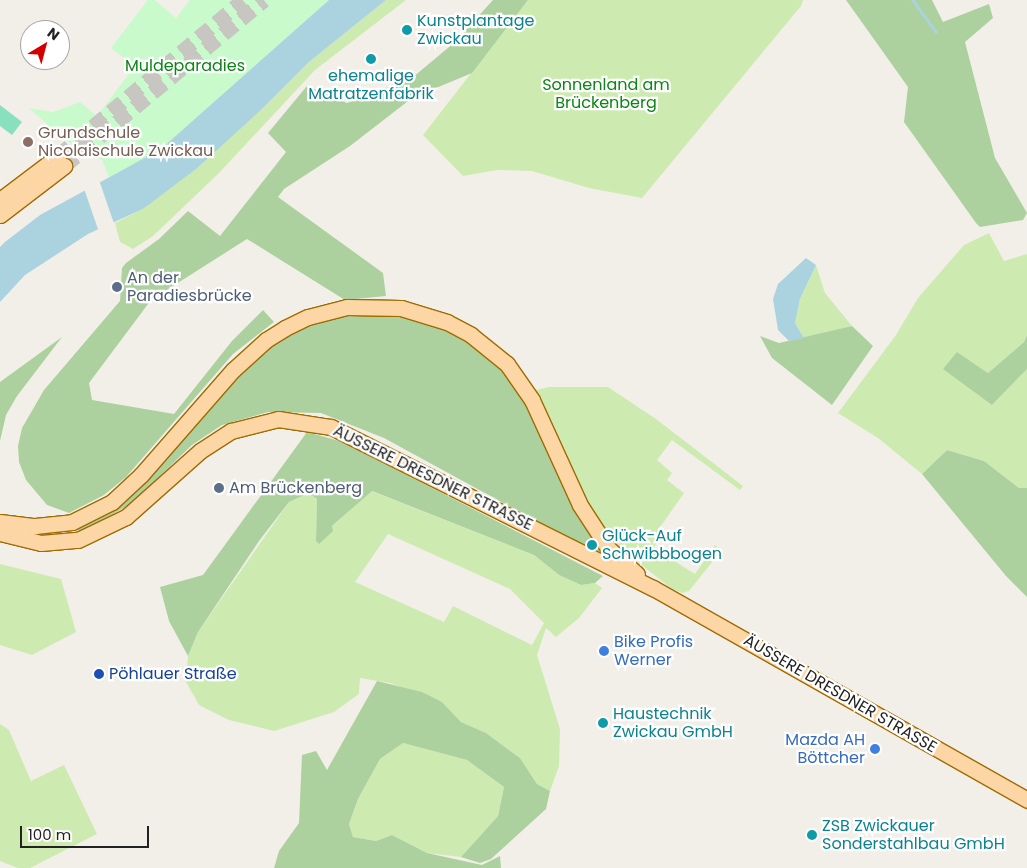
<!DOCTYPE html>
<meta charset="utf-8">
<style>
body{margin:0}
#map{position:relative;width:1027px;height:868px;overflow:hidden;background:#f2efe9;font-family:Poppins,sans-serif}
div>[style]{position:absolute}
.grass>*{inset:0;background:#cdebb0}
.forest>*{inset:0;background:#add19e}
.park>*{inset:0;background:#c8facc}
.pitch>*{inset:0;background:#88e0be}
.water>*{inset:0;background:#aad3df}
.pier>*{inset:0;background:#f2efe9;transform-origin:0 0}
.stream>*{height:2.5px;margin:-1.25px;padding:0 1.25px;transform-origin:1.25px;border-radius:1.25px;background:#aad3df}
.primary-tunnel>*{height:15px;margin-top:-7.5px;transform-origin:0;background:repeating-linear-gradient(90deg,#c8c6c1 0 15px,transparent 0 23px)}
.roads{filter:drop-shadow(1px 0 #a06b00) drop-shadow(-1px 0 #a06b00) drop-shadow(0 1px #a06b00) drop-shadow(0 -1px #a06b00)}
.primary>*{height:15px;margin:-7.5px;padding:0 7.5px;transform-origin:7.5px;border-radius:7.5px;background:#fcd6a4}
.dots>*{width:14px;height:14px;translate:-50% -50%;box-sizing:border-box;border:2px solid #fff;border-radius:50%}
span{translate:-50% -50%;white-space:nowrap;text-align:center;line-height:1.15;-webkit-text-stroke:4.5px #fff;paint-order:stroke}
.culture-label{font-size:16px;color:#0d838f}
.left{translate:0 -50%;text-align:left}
.park-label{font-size:16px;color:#0c8416}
.education-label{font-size:16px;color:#785e54}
.service-label{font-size:16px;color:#4e5e75}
.street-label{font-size:16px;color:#222}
.shop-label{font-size:16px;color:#366cbe}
.right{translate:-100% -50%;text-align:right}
.transit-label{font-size:16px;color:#164399}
.north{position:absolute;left:20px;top:20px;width:50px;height:50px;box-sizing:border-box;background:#fff;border:1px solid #a7a7a7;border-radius:50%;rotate:37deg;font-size:14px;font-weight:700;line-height:20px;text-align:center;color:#222}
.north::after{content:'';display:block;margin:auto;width:18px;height:22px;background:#d40000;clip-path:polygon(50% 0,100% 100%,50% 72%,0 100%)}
.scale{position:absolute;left:20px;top:826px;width:129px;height:22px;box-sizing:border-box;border:2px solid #222;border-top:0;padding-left:6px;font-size:15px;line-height:18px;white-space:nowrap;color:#222;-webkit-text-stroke:4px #fff;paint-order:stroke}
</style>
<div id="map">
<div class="grass">
<div style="clip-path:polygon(386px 0,406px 0,315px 70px,219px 173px,153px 236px,133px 249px,120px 242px,115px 223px,143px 209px,262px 109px,309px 62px)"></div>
<div style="clip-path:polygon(528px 0,803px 0,801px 6px,642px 198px,589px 188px,532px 171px,497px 170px,463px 176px,423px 135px)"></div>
<div style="clip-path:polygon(989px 233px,1004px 261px,1027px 254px,1027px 335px,1024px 342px,988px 373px,957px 352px,992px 405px,1027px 369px,1027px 488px,1019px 488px,984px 461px,947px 450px,922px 474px,878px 438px,838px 413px,896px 335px,918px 298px,964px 245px)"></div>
<div style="clip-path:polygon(816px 265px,825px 293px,852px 326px,804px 338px,795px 323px,800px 299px)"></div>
<div style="clip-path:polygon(549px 387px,608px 387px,656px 419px,743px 486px,740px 490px,672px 440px,657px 460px,672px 473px,667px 480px,684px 493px,658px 530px,660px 535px,654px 548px,695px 574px,715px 545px,721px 551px,689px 591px,682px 593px,671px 588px,611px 541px,580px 492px,536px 390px)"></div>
<div style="clip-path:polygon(evenodd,371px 491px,534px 555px,559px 575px,581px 585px,595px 583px,602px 588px,579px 618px,556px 637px,546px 628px,537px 655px,560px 729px,559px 766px,550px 791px,537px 784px,520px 758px,486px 733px,461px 722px,442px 702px,390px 683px,360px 678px,359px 694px,334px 712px,274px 731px,229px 720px,199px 705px,186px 682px,188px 656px,198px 632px,289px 502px,309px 493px,317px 499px,316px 541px,371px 491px,388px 534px,510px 589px,544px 623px,532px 645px,453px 606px,444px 622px,355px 582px,388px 534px)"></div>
<div style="clip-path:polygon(0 564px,61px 579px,76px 632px,32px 655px,0 645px)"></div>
<div style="clip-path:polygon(0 724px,9px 730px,31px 781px,64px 765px,97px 834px,30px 868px,18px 868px,0 861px)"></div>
<div style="clip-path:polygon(403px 743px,467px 760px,504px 787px,498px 816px,461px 857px,427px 853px,392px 835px,376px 841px,353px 837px,349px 824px,358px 799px,380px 759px)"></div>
</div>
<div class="forest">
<div style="clip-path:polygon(493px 0,528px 0,472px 73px,412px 98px,350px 146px,284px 189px,278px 197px,383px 273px,386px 296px,345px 300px,247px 239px,151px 300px,89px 383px,92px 400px,174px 414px,232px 341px,263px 310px,274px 322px,233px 354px,126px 477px,104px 495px,69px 513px,47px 505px,26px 480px,19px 462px,18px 446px,22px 428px,44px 390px,120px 301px,122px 268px,126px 263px,159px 239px,188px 211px,220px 236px,286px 152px,268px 133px,307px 86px,347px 103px,412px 78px,455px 42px)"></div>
<div style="clip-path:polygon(846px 0,932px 0,943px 22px,989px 4px,993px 18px,965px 42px,995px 158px,1027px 213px,1023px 220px,980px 227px,976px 223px,904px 122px,908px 87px)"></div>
<div style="clip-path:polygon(381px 312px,436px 323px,487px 352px,509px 375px,527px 403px,604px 552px,602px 557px,384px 438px,321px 413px,268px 412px,222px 425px,192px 445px,132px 503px,79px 534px,77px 526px,139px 483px,264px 350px,307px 325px,343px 315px)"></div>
<div style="clip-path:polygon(852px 326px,873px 346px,832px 405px,772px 358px,760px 336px,779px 343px)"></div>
<div style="clip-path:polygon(1027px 335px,1027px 369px,992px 405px,943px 369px,957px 352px,988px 373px,1024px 342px)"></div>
<div style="clip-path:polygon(62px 337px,17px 396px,6px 415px,0 441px,0 382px)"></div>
<div style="clip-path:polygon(307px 432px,343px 442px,603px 576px,595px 583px,581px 585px,559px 575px,534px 555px,372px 491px,332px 526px,333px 531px,319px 544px,316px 541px,317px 499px,309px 493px,289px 502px,259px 541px,198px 632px,188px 656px,169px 621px,160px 587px,203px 575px)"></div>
<div style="clip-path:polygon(947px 450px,984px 461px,1019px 488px,1027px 488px,1027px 597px,1006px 576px,922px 474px)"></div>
<div style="clip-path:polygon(377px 681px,422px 692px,442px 702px,461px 722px,486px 733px,520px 758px,537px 784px,550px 791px,546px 809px,491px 859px,480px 863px,461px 857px,498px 816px,504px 787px,467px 760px,403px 743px,380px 759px,358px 799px,349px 824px,353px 837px,376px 841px,392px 835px,427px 853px,482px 865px,500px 856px,501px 868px,274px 868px,279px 851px,299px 823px,302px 755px,316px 751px,327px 770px)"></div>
</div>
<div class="park">
<div style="clip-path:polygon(148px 0,155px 0,176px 18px,190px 0,329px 0,161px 150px,109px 177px,102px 160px,65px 140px,29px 108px,53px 112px,80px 102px,97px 116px,135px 66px,111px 48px)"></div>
</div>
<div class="pitch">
<div style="clip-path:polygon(0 105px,22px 122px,12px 135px,0 126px)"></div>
</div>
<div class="water">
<div style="clip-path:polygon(329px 0,386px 0,309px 62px,262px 109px,196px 169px,143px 209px,88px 234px,25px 275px,0 302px,0 247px,5px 242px,40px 215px,161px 149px)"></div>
<div style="clip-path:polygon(806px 258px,816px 265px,800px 299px,795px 323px,804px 338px,789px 341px,778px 330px,773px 299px,778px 284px)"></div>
</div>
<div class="pier">
<div style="left:99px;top:180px;width:49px;height:17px;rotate:71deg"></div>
</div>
<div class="stream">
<div style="left:913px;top:0;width:39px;rotate:54deg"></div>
</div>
<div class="primary-tunnel">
<div style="left:58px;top:156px;width:242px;rotate:-40.1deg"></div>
<div style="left:64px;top:166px;width:260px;rotate:-39.7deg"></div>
</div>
<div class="roads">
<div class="primary">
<div style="left:0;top:200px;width:73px;rotate:-37.2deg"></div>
<div style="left:0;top:215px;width:81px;rotate:-37.4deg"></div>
<div style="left:0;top:522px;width:35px;rotate:7deg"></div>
<div style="left:35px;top:526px;width:37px;rotate:-6deg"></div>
<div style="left:72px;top:522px;width:45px;rotate:-26.6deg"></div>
<div style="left:112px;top:502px;width:40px;rotate:-43deg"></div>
<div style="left:141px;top:475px;width:140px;rotate:-48.8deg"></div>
<div style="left:233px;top:370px;width:45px;rotate:-42.3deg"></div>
<div style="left:266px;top:340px;width:22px;rotate:-32deg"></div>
<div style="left:285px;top:328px;width:25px;rotate:-26deg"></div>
<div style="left:308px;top:317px;width:40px;rotate:-14.4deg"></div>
<div style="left:347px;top:307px;width:54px;rotate:1.1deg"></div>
<div style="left:401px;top:308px;width:48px;rotate:16.9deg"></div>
<div style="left:447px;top:322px;width:27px;rotate:28deg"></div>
<div style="left:471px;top:335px;width:46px;rotate:38.9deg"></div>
<div style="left:507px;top:364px;width:44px;rotate:55.2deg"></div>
<div style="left:532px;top:400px;width:115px;rotate:65.4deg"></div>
<div style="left:580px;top:505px;width:51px;rotate:56.9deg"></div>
<div style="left:608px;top:548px;width:39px;rotate:42deg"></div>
<div style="left:0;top:533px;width:42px;rotate:13.7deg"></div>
<div style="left:41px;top:543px;width:37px;rotate:-5deg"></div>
<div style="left:78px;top:540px;width:53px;rotate:-25.6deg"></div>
<div style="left:126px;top:517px;width:99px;rotate:-41.7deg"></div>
<div style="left:200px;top:451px;width:37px;rotate:-33deg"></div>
<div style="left:231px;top:431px;width:49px;rotate:-14.3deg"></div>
<div style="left:278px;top:419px;width:54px;rotate:8.6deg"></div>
<div style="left:331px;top:427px;width:360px;rotate:26.6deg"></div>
<div style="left:653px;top:588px;width:430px;rotate:29.5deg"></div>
</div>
</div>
<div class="dots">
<div style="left:407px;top:30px;background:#0f9aa8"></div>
<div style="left:371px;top:59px;background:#0f9aa8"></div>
<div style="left:28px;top:142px;background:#8d6e63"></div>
<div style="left:117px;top:287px;background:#5c6f8a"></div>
<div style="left:219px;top:488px;background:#5c6f8a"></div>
<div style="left:592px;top:545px;background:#0f9aa8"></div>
<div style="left:604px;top:651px;background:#3f7fe0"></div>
<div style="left:99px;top:674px;background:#1a4fb4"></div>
<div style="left:603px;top:723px;background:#0f9aa8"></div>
<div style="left:875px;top:749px;background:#3f7fe0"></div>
<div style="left:812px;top:835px;background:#0f9aa8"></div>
</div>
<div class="culture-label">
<span class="left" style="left:417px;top:30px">Kunstplantage<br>Zwickau</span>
<span style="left:371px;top:85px">ehemalige<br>Matratzenfabrik</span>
<span class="left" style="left:602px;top:545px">Glück-Auf<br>Schwibbbogen</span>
<span class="left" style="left:613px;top:723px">Haustechnik<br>Zwickau GmbH</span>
<span class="left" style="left:822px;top:835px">ZSB Zwickauer<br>Sonderstahlbau GmbH</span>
</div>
<div class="park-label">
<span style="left:185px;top:66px">Muldeparadies</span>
<span style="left:606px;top:94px">Sonnenland am<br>Brückenberg</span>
</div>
<div class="education-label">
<span class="left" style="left:38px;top:142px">Grundschule<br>Nicolaischule Zwickau</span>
</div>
<div class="service-label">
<span class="left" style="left:127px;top:287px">An der<br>Paradiesbrücke</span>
<span class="left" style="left:229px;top:488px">Am Brückenberg</span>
</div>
<div class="street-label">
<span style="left:433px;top:478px;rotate:26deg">ÄUSSERE DRESDNER STRASSE</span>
<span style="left:840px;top:694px;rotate:30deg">ÄUSSERE DRESDNER STRASSE</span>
</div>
<div class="shop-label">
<span class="left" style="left:614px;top:651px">Bike Profis<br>Werner</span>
<span class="right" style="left:865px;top:749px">Mazda AH<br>Böttcher</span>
</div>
<div class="transit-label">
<span class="left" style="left:109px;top:674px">Pöhlauer Straße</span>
</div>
<div class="north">N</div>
<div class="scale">100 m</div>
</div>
